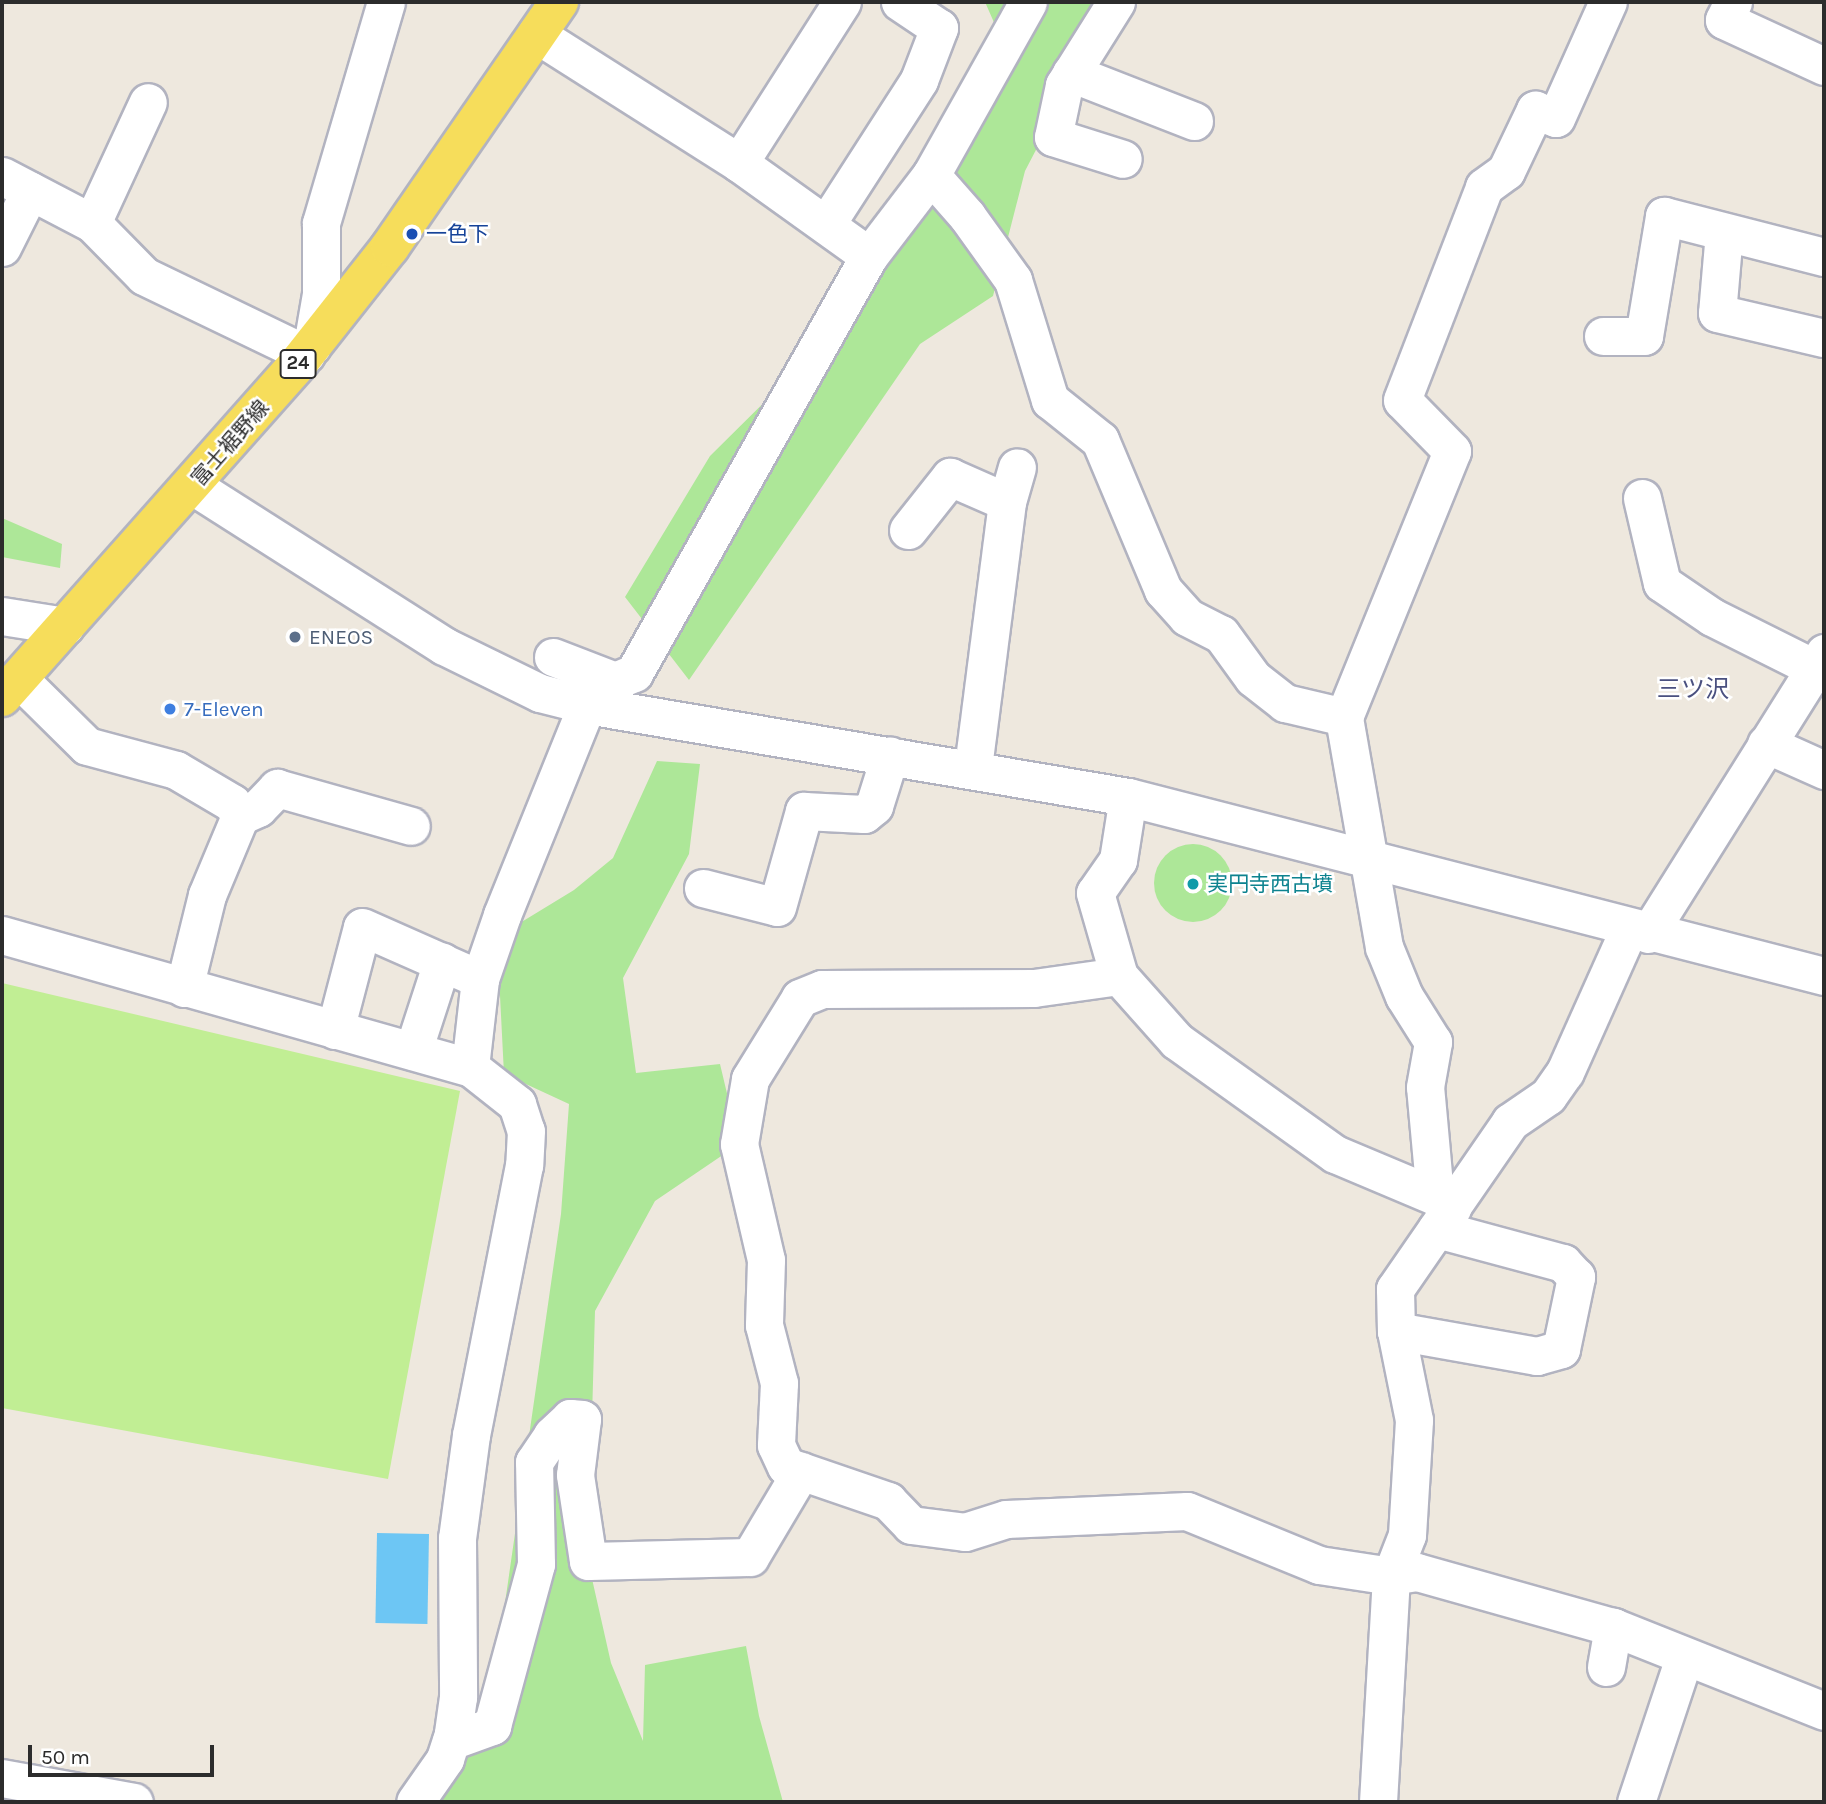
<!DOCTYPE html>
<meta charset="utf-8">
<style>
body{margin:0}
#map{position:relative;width:1826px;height:1804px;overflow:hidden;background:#eee8de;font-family:Karla,"Noto Sans JP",sans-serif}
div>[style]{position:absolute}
.green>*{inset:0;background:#ade798}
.round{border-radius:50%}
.pitch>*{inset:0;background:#c1ee94}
.water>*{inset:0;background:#6dc6f4;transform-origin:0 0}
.roads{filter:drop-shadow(2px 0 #b2b3c0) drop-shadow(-2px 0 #b2b3c0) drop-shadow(0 2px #b2b3c0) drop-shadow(0 -2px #b2b3c0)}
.minor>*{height:37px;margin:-18.5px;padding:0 18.5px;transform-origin:18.5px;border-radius:18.5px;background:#fff}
.major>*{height:38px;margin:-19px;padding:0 19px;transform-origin:19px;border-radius:19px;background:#f6dd5b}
.dots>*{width:19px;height:19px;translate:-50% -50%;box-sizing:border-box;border:4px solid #fff;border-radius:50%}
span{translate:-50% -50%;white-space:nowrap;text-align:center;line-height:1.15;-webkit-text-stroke:5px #fff;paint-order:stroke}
.shield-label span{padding:2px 5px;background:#fff;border:2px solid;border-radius:5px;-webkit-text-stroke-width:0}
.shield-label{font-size:19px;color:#2c2c2c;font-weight:700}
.transit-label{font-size:21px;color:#164399}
.left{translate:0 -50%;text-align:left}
.street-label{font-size:21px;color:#2c2c2c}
.service-label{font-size:21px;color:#4e5e75}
.shop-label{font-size:21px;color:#366cbe}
.culture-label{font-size:21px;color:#0d838f}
.quarter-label{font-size:24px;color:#4a507f}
.frame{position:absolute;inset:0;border:4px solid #2c2c2c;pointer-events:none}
.scale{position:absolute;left:28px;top:1745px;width:186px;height:32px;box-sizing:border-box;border:4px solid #2c2c2c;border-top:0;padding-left:9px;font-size:21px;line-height:24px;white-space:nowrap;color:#2c2c2c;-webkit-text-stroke:5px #fff;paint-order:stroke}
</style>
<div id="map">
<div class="green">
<div style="clip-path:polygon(985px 2px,1113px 2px,1025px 171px,993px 296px,920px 344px,689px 680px,625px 597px,710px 456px,815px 352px,1011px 61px)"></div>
<div style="clip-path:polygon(2px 518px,62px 544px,60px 568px,2px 557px)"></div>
<div style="clip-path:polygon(657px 761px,700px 764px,689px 854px,623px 978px,636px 1073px,720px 1064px,739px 1144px,655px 1201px,595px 1311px,588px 1561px,611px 1663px,643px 1741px,645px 1665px,746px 1646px,759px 1716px,783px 1802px,428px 1802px,490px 1707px,561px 1214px,569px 1104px,504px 1074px,497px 937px,574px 890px,613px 858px)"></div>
<div class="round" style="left:1154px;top:844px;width:78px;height:78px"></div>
</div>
<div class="pitch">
<div style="clip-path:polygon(2px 983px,460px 1091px,388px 1479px,2px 1408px)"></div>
</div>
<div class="water">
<div style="left:377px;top:1533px;width:52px;height:90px;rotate:1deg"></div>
</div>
<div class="roads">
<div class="minor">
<div style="left:1116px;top:2px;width:98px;rotate:122.1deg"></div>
<div style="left:1064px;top:85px;width:53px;rotate:101.9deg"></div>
<div style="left:1053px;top:137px;width:73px;rotate:17.4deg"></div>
<div style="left:1733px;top:2px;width:20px;rotate:117deg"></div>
<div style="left:1724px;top:20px;width:110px;rotate:24.7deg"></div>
<div style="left:536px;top:34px;width:241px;rotate:32.4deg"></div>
<div style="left:739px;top:163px;width:160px;rotate:35.6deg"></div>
<div style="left:1071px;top:73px;width:132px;rotate:21.3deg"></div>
<div style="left:739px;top:163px;width:191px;rotate:-57.4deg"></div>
<div style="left:931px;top:175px;width:55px;rotate:48.7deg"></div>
<div style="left:967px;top:216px;width:79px;rotate:54.3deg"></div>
<div style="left:1013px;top:280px;width:126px;rotate:72.9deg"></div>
<div style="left:1050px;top:400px;width:64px;rotate:38.7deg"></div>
<div style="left:1100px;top:440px;width:163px;rotate:67.2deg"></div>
<div style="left:1163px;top:590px;width:36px;rotate:48deg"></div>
<div style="left:1187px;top:617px;width:38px;rotate:27deg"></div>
<div style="left:1221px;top:634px;width:54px;rotate:54deg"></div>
<div style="left:1253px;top:678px;width:41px;rotate:38deg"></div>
<div style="left:1285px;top:703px;width:61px;rotate:13.3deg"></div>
<div style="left:2px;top:176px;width:102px;rotate:27.6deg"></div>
<div style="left:92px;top:223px;width:74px;rotate:45.5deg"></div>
<div style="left:144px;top:276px;width:180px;rotate:25.7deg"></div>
<div style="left:92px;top:223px;width:133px;rotate:-65.2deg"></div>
<div style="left:827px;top:223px;width:170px;rotate:-57.2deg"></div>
<div style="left:919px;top:80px;width:56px;rotate:-69deg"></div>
<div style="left:939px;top:28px;width:47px;rotate:-146.3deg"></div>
<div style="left:1724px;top:232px;width:81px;rotate:94.9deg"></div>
<div style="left:1717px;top:313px;width:110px;rotate:13.2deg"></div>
<div style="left:2px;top:247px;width:63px;rotate:-63.4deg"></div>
<div style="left:1603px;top:336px;width:41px"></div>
<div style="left:1644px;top:336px;width:122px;rotate:-80.5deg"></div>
<div style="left:1664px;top:216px;width:165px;rotate:14.4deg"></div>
<div style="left:312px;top:346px;width:53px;rotate:-80.2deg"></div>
<div style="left:321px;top:294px;width:71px;rotate:-90deg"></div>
<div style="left:321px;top:223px;width:230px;rotate:-73.6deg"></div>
<div style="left:193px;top:486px;width:298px;rotate:32.5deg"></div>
<div style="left:444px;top:646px;width:107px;rotate:26.1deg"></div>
<div style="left:540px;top:693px;width:49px;rotate:14.3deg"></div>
<div style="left:587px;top:705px;width:549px;rotate:9.65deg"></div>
<div style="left:1128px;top:797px;width:719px;rotate:14.42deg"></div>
<div style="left:1642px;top:498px;width:87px;rotate:76.8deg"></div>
<div style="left:1662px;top:583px;width:60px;rotate:34.2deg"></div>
<div style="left:1712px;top:617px;width:114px;rotate:26.6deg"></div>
<div style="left:1007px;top:502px;width:36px;rotate:-74deg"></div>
<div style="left:908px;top:530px;width:68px;rotate:-51.6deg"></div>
<div style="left:950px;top:477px;width:62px;rotate:23.7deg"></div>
<div style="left:1007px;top:502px;width:269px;rotate:97.3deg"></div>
<div style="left:2px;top:616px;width:64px;rotate:9deg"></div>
<div style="left:553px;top:657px;width:66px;rotate:21.2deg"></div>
<div style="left:615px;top:681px;width:21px;rotate:-23deg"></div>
<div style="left:634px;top:673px;width:479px;rotate:-60.6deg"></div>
<div style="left:869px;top:256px;width:102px;rotate:-52.6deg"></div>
<div style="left:931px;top:175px;width:198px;rotate:-60.7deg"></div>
<div style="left:19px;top:679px;width:95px;rotate:44.6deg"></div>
<div style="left:87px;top:746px;width:92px;rotate:15.1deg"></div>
<div style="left:176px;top:770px;width:65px;rotate:30.5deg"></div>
<div style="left:232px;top:803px;width:15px;rotate:58deg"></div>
<div style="left:1766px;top:744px;width:64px;rotate:24.1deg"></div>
<div style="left:1128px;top:797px;width:64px;rotate:99deg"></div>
<div style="left:1118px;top:860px;width:40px;rotate:124.9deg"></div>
<div style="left:1095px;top:893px;width:86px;rotate:73.9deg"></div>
<div style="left:1119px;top:976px;width:87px;rotate:48.3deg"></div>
<div style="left:1177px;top:1041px;width:194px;rotate:35.6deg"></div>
<div style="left:1335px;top:1154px;width:108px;rotate:22.8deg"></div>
<div style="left:1435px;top:1196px;width:21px;rotate:35deg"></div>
<div style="left:703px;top:888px;width:76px;rotate:14.4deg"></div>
<div style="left:777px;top:907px;width:100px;rotate:-74.3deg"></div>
<div style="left:804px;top:811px;width:60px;rotate:2.9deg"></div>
<div style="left:864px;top:814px;width:13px;rotate:-39deg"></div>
<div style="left:874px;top:806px;width:53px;rotate:-72.6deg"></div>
<div style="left:1648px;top:934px;width:332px;rotate:-57.9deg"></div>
<div style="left:2px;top:935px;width:486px;rotate:15.8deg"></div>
<div style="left:470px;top:1067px;width:60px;rotate:38.2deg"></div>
<div style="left:517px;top:1104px;width:28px;rotate:72deg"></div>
<div style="left:526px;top:1131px;width:34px;rotate:93deg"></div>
<div style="left:524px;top:1165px;width:275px;rotate:101.1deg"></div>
<div style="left:471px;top:1435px;width:104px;rotate:97.7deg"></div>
<div style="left:457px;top:1538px;width:159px;rotate:89.6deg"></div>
<div style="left:458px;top:1697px;width:37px;rotate:98deg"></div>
<div style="left:453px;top:1734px;width:26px;rotate:108deg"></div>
<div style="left:445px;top:1759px;width:52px;rotate:124.9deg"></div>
<div style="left:1119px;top:976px;width:86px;rotate:172deg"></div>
<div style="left:1034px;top:988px;width:212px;rotate:179.7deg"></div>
<div style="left:822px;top:989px;width:24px;rotate:158deg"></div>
<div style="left:800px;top:998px;width:95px;rotate:121.7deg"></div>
<div style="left:750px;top:1079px;width:66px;rotate:99.6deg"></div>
<div style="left:739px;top:1144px;width:119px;rotate:76.9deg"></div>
<div style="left:766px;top:1260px;width:65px;rotate:91.8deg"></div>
<div style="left:764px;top:1325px;width:60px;rotate:75.5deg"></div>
<div style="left:779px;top:1383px;width:62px;rotate:92.8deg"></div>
<div style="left:776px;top:1445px;width:23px;rotate:65deg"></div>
<div style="left:786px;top:1466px;width:108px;rotate:18.9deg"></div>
<div style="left:888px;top:1501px;width:33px;rotate:46deg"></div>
<div style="left:911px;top:1525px;width:54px;rotate:7.4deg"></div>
<div style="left:965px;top:1532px;width:43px;rotate:-17.6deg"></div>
<div style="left:1006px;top:1519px;width:181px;rotate:-2.5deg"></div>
<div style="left:1187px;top:1511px;width:143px;rotate:22.2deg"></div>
<div style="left:1319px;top:1565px;width:73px;rotate:8.7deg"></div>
<div style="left:1391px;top:1576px;width:26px;rotate:-9deg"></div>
<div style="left:1417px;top:1572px;width:204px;rotate:15.7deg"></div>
<div style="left:1613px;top:1627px;width:227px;rotate:21.7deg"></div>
<div style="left:184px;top:988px;width:96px;rotate:-76.1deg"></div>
<div style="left:207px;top:895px;width:86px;rotate:-67.3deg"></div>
<div style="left:240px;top:816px;width:20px;rotate:-24deg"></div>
<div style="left:258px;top:808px;width:28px;rotate:-46deg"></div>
<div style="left:277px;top:788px;width:139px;rotate:15.8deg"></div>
<div style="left:335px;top:1030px;width:106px;rotate:-75.3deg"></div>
<div style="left:362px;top:927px;width:129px;rotate:23.8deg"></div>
<div style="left:413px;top:1051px;width:94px;rotate:-72deg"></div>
<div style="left:470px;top:1067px;width:89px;rotate:-83.5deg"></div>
<div style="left:480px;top:979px;width:68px;rotate:-71deg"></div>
<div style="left:502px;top:915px;width:227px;rotate:-68deg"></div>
<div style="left:587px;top:705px;width:25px;rotate:-40deg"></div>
<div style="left:1435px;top:1196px;width:109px;rotate:-95.2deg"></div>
<div style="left:1425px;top:1087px;width:46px;rotate:-79.9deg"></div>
<div style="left:1433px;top:1042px;width:54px;rotate:-122.2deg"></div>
<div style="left:1404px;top:996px;width:53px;rotate:-112.2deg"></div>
<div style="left:1384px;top:947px;width:233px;rotate:-99.9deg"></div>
<div style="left:1344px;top:717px;width:287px;rotate:-67.9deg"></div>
<div style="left:1452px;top:451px;width:71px;rotate:-134.4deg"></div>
<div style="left:1402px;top:400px;width:228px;rotate:-68.9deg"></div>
<div style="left:1484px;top:187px;width:27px;rotate:-36deg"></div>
<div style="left:1506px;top:171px;width:68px;rotate:-64.6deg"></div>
<div style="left:1535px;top:110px;width:22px;rotate:21deg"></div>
<div style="left:1556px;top:118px;width:127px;rotate:-65.9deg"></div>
<div style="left:1396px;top:1331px;width:143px;rotate:10.1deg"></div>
<div style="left:1537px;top:1356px;width:25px;rotate:-16deg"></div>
<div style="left:1561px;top:1349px;width:74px;rotate:-78.2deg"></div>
<div style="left:1576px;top:1277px;width:19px;rotate:-133deg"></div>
<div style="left:1563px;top:1263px;width:131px;rotate:-164.9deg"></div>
<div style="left:1606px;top:1667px;width:41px;rotate:-80.1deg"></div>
<div style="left:451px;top:1741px;width:44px;rotate:-20.1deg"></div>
<div style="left:492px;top:1726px;width:168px;rotate:-74.8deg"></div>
<div style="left:536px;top:1564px;width:102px;rotate:-91.1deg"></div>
<div style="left:534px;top:1462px;width:32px;rotate:-56deg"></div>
<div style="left:552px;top:1435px;width:25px;rotate:-43deg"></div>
<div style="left:570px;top:1418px;width:12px;rotate:5deg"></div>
<div style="left:582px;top:1419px;width:56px;rotate:97.1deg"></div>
<div style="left:575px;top:1475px;width:87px;rotate:81.4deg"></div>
<div style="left:588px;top:1561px;width:162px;rotate:-1.4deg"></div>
<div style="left:750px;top:1557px;width:100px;rotate:-59.3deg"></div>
<div style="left:2px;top:1778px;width:134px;rotate:10.3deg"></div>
<div style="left:1378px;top:1802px;width:226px;rotate:-86.7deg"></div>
<div style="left:1391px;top:1576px;width:44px;rotate:-68.7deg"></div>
<div style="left:1407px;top:1535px;width:115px;rotate:-86.5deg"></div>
<div style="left:1414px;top:1420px;width:91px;rotate:-101.4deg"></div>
<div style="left:1396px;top:1331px;width:42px;rotate:-91.4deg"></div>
<div style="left:1395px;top:1289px;width:203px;rotate:-55.4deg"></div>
<div style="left:1510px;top:1122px;width:46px;rotate:-34.4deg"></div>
<div style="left:1548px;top:1096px;width:29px;rotate:-55deg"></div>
<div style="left:1565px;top:1072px;width:157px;rotate:-65.9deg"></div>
<div style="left:1636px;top:1802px;width:152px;rotate:-71.6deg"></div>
</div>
<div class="major">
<div style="left:2px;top:697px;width:449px;rotate:-48.4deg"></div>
<div style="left:300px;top:361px;width:145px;rotate:-51.7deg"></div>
<div style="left:390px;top:247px;width:298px;rotate:-55.4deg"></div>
</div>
</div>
<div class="dots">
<div style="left:412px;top:234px;background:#1a4fb4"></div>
<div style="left:295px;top:637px;background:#5c6f8a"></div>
<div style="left:170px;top:709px;background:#3f7fe0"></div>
<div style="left:1193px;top:884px;background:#0f9aa8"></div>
</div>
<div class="shield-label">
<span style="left:298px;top:364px">24</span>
</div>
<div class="transit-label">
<span class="left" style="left:426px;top:234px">一色下</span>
</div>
<div class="street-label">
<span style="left:230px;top:443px;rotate:-49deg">富士裾野線</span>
</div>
<div class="service-label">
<span class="left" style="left:309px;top:637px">ENEOS</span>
</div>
<div class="shop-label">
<span class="left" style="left:184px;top:709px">7-Eleven</span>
</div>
<div class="culture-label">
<span class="left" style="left:1207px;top:884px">実円寺西古墳</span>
</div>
<div class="quarter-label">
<span style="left:1693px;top:690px">三ツ沢</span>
</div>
<div class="frame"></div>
<div class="scale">50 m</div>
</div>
